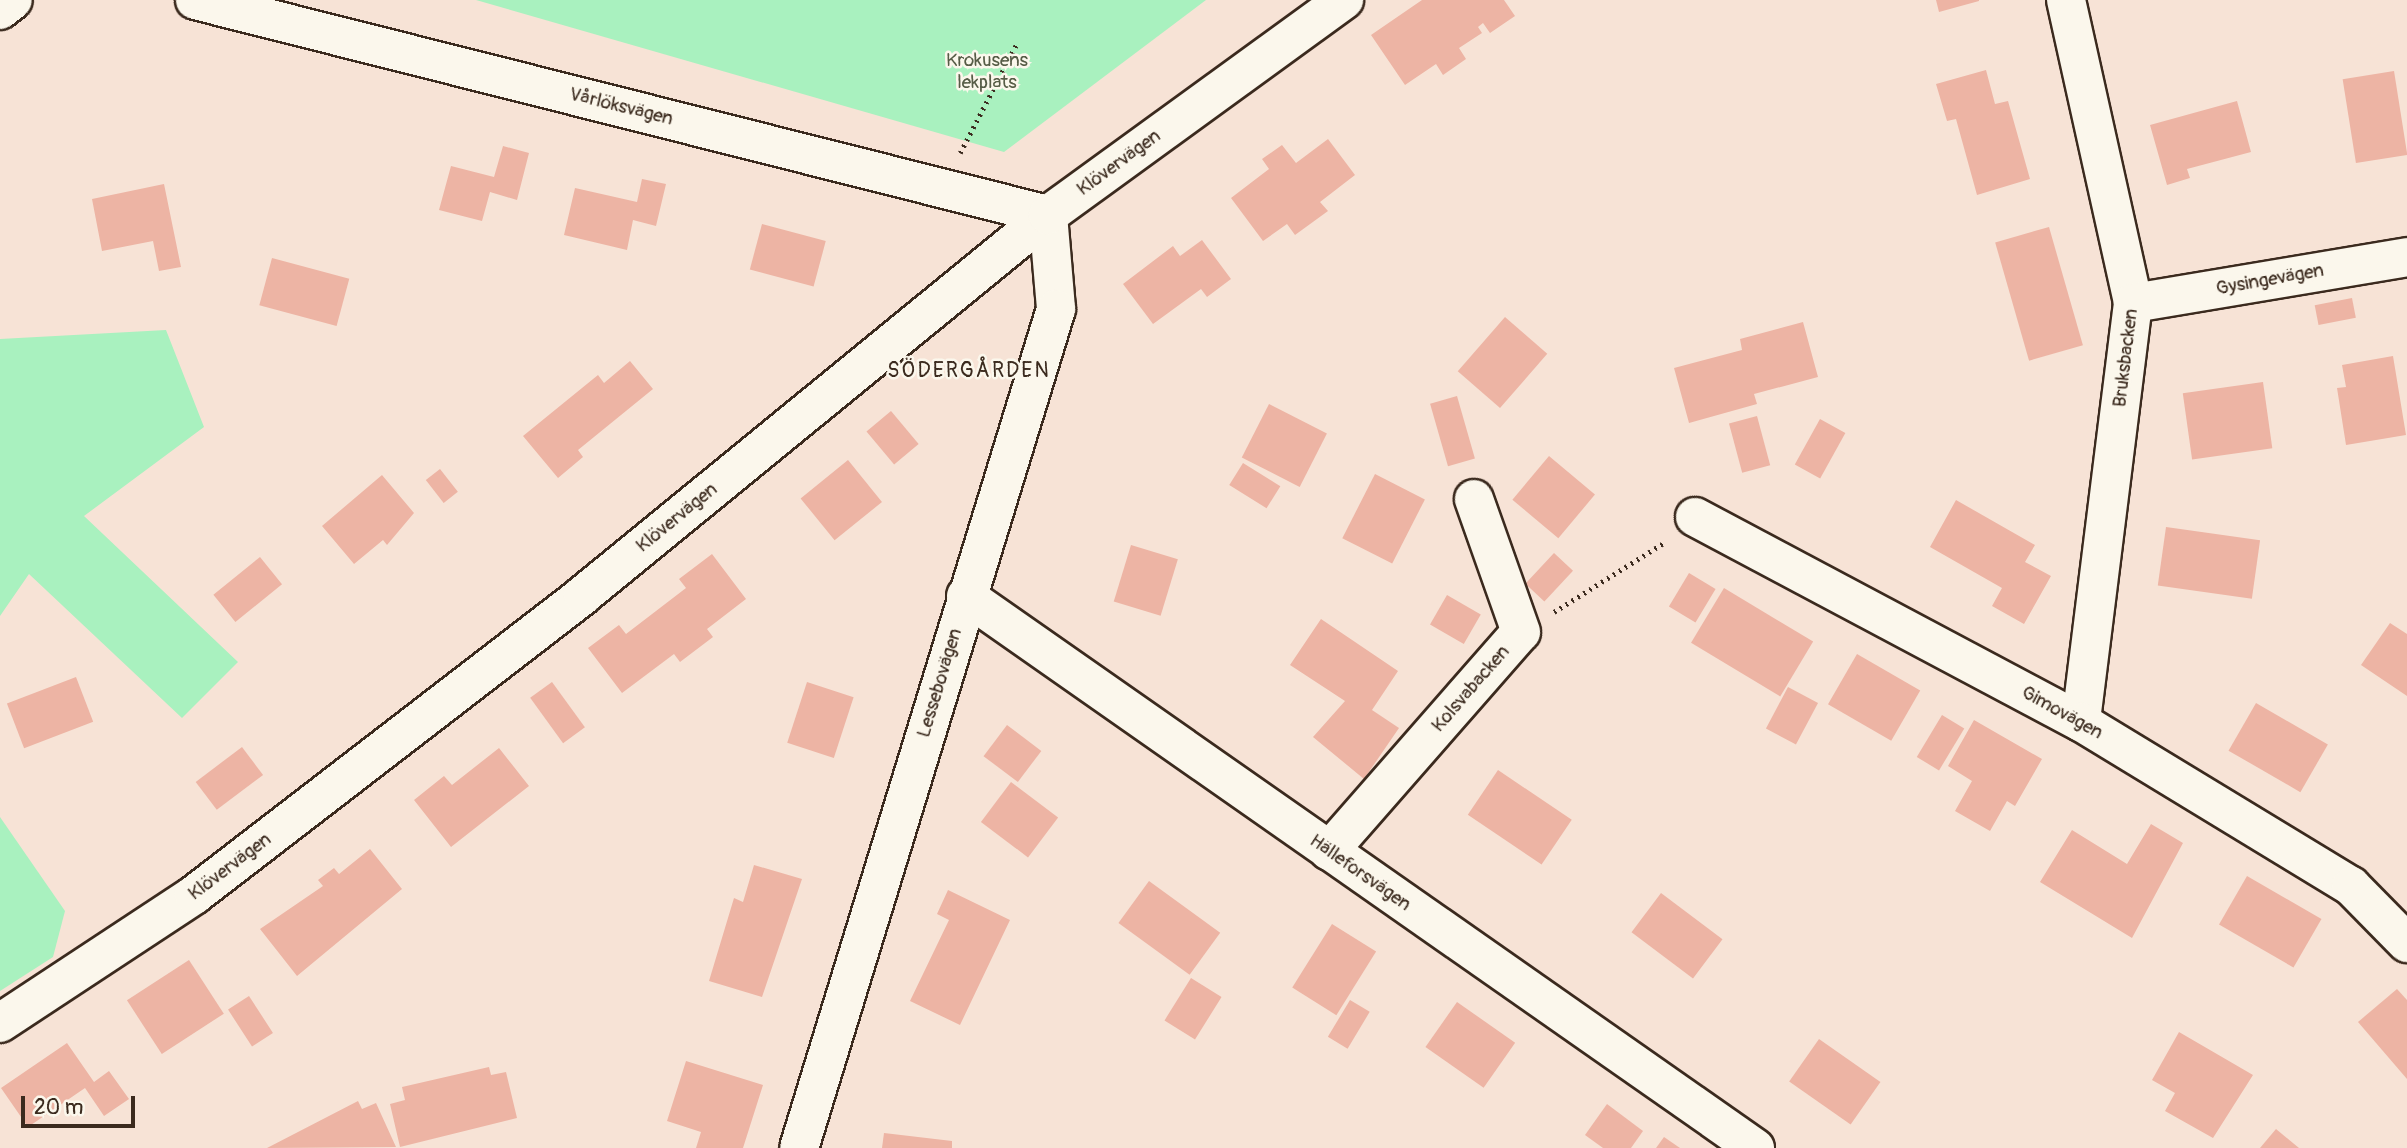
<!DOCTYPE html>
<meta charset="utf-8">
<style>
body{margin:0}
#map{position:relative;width:2407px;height:1148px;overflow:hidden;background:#f7e3d6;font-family:Pangolin,sans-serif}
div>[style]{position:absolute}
.green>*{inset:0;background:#a9f1bf}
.building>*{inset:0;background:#edb4a4;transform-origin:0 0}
.path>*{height:4.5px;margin-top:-2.25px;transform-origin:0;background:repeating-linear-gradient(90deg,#3b2a1e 0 2px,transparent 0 7px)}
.roads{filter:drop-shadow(2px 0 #3b2a1e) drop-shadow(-2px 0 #3b2a1e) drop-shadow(0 2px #3b2a1e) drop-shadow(0 -2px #3b2a1e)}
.street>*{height:38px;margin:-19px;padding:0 19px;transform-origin:19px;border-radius:19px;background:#fbf7ec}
span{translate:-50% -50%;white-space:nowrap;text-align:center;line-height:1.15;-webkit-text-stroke:5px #fbf7ec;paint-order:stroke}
.park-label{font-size:19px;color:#565c46}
.street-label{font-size:19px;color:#3b2a1e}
.neighbourhood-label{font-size:21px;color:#3b2a1e;letter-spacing:2px}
.scale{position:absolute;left:21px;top:1096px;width:114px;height:32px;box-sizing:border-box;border:4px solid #3b2a1e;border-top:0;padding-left:9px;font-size:21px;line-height:24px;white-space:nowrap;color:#3b2a1e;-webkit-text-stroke:5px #fbf7ec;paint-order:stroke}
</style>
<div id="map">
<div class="green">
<div style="clip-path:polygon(476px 0,1206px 0,1004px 152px)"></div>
<div style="clip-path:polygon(166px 330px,204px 427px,84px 516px,238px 662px,182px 718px,29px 574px,0 616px,0 339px)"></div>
<div style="clip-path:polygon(0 817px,65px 911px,53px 957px,0 991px)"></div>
</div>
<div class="building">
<div style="clip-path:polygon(1422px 0,1504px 0,1515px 16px,1490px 33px,1483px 23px,1478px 27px,1482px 33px,1459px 48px,1466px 59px,1443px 75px,1436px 64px,1405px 85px,1371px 35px)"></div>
<div style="clip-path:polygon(1936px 0,1979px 0,1979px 1px,1939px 12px)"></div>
<div style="clip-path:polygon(1986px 70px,1995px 104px,2008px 101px,2030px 179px,1977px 195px,1956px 119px,1947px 121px,1936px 84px)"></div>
<div style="left:2394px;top:71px;width:85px;height:52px;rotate:81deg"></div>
<div style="clip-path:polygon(2237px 101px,2251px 152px,2187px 169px,2190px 178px,2167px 185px,2150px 125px)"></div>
<div style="clip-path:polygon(1328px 139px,1355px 175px,1320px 202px,1328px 211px,1295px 235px,1287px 224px,1263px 241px,1231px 198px,1269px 169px,1262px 159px,1282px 145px,1296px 163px)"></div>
<div style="clip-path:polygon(503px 146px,529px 153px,517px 200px,490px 192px,482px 221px,439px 210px,451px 166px,494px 177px)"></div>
<div style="clip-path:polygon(642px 179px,666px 184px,656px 226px,633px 220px,627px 250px,564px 235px,575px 188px,637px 202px)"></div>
<div style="clip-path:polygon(164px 184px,181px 267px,159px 271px,153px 241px,102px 251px,92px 199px)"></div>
<div style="left:762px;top:224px;width:66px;height:47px;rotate:15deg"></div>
<div style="left:2049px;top:227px;width:123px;height:56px;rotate:74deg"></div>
<div style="clip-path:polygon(1202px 240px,1231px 279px,1207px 297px,1201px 289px,1153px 324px,1123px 284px,1173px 246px,1180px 256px)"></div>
<div style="left:272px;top:258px;width:80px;height:49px;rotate:15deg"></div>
<div style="left:2352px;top:298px;width:20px;height:38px;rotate:79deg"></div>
<div style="left:1505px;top:317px;width:56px;height:72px;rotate:41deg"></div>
<div style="clip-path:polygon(1803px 322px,1818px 377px,1754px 394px,1757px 404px,1689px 423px,1674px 368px,1742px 350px,1740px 339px)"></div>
<div style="clip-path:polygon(2393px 356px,2406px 435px,2346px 445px,2337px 388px,2346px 387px,2342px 365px)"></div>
<div style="clip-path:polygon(630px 361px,653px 389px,578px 450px,583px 457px,558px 478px,523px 436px,598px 375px,604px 383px)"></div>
<div style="left:2263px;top:382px;width:67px;height:81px;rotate:82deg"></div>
<div style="left:1457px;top:396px;width:65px;height:28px;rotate:74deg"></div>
<div style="left:1269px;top:404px;width:65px;height:60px;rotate:27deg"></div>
<div style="left:891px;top:411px;width:43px;height:32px;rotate:50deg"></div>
<div style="left:1757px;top:416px;width:51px;height:29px;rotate:75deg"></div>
<div style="left:1820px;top:419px;width:29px;height:52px;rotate:29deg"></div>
<div style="left:1549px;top:456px;width:60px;height:57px;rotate:40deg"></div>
<div style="left:848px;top:460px;width:54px;height:61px;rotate:51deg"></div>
<div style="left:1243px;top:463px;width:44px;height:26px;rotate:32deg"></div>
<div style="left:440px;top:469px;width:29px;height:18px;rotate:52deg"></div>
<div style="left:1375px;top:474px;width:56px;height:72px;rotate:27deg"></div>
<div style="clip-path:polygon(382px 475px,414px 513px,387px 545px,383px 540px,354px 564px,322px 526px)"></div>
<div style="clip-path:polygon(1956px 500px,2035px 545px,2025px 562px,2051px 576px,2024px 624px,1992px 606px,2002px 588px,1930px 547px)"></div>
<div style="left:2166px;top:527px;width:95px;height:59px;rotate:8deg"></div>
<div style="left:1131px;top:545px;width:49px;height:59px;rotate:17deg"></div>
<div style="left:1554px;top:553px;width:26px;height:42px;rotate:43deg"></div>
<div style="clip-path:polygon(712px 554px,746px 599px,707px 629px,713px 637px,680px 662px,674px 654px,622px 693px,588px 648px,619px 625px,626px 634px,686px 588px,679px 579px)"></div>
<div style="left:260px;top:557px;width:35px;height:60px;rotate:51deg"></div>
<div style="left:1689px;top:573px;width:31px;height:39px;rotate:31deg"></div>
<div style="left:1724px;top:588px;width:104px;height:64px;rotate:31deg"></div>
<div style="left:1447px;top:595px;width:39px;height:34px;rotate:30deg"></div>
<div style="clip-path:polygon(1321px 619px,1398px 671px,1372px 710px,1399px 728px,1364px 779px,1313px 737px,1345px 701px,1290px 665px)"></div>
<div style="clip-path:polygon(2390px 623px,2407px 634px,2407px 696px,2361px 665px)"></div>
<div style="left:1857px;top:654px;width:73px;height:58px;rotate:30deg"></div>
<div style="left:76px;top:677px;width:48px;height:74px;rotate:69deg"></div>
<div style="left:552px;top:682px;width:56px;height:27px;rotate:54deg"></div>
<div style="left:807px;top:682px;width:49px;height:64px;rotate:18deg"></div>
<div style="left:1788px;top:687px;width:34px;height:47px;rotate:28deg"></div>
<div style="left:2256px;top:703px;width:83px;height:55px;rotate:30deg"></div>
<div style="left:1942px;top:715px;width:26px;height:49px;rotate:31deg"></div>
<div style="clip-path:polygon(1974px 720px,2042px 759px,2015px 806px,2007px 801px,1990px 831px,1955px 811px,1972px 781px,1948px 766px)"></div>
<div style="left:1007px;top:725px;width:43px;height:39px;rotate:37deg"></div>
<div style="left:242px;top:747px;width:35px;height:58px;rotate:53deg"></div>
<div style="clip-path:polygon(499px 748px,529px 786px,451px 847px,414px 800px,444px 776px,452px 785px)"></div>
<div style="left:1498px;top:770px;width:89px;height:54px;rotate:34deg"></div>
<div style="left:1011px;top:782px;width:59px;height:50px;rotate:37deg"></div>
<div style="clip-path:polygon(2151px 824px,2183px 843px,2132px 938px,2040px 882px,2072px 830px,2127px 864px)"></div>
<div style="clip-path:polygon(370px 849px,402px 889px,297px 976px,260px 929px,323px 886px,318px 880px,334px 868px,339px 874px)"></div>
<div style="clip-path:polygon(754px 865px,802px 879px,762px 997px,709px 981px,734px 898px,743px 902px)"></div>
<div style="left:2247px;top:876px;width:86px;height:56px;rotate:30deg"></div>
<div style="left:1149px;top:881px;width:88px;height:52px;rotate:36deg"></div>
<div style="clip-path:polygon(948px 890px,1010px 920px,960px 1025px,910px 1001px,949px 920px,937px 914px)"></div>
<div style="left:1661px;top:893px;width:77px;height:49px;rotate:37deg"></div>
<div style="left:1332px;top:924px;width:52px;height:75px;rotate:32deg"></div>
<div style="left:189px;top:960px;width:64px;height:74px;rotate:57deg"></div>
<div style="left:1191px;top:978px;width:36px;height:50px;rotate:32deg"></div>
<div style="clip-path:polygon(2397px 989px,2407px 1000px,2407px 1079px,2358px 1022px)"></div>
<div style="left:249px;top:996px;width:44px;height:25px;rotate:57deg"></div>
<div style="left:1350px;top:1000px;width:23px;height:43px;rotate:31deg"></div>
<div style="left:1457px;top:1002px;width:71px;height:55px;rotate:35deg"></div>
<div style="clip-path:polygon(2179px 1032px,2253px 1075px,2213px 1138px,2165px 1111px,2175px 1093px,2152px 1080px)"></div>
<div style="left:1819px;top:1039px;width:75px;height:52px;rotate:35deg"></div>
<div style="clip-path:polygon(67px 1043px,94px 1082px,109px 1071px,129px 1099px,104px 1116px,85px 1088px,28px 1127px,1px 1088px)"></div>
<div style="clip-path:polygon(686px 1061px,763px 1085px,743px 1148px,696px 1148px,701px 1132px,667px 1121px)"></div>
<div style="clip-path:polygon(489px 1067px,491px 1075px,506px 1072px,517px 1118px,400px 1147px,390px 1104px,405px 1100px,402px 1087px)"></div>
<div style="clip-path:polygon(358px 1101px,362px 1109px,376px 1103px,396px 1147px,267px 1148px)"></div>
<div style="clip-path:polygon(1607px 1104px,1643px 1131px,1631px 1148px,1603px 1148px,1585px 1135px)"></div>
<div style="clip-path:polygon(2276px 1129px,2299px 1148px,2260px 1148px)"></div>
<div style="clip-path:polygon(884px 1133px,952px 1141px,952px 1148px,882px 1148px)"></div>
<div style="clip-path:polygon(1664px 1137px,1680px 1148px,1656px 1148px)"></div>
</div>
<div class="path">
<div style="left:960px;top:153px;width:124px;rotate:-62.6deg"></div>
<div style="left:1554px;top:612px;width:131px;rotate:-32.2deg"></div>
</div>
<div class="roads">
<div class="street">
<div style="left:195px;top:0;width:880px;rotate:14.15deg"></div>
<div style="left:1048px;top:215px;width:94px;rotate:85.1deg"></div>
<div style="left:1056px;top:309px;width:877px;rotate:107.03deg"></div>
<div style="left:2066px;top:0;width:310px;rotate:77.5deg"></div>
<div style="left:2133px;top:303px;width:422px;rotate:97.1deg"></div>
<div style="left:0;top:10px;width:16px;rotate:-38deg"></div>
<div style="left:2133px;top:303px;width:278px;rotate:-9.5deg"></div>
<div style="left:1695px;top:517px;width:437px;rotate:28deg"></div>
<div style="left:2081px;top:722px;width:316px;rotate:31.3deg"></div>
<div style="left:2351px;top:886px;width:80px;rotate:45.5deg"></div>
<div style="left:966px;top:596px;width:963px;rotate:34.98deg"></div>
<div style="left:1329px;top:851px;width:291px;rotate:-48.8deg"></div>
<div style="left:1521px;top:632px;width:141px;rotate:-109.5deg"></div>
<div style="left:0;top:1023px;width:232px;rotate:-33.4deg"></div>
<div style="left:194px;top:895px;width:491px;rotate:-37.6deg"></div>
<div style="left:583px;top:595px;width:601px;rotate:-39.26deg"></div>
<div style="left:1048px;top:215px;width:366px;rotate:-36deg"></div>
</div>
</div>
<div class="park-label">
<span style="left:987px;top:72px">Krokusens<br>lekplats</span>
</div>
<div class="street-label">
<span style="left:621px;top:107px;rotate:14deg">Vårlöksvägen</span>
<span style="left:1119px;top:163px;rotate:-36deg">Klövervägen</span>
<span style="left:2270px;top:280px;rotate:-10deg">Gysingevägen</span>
<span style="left:2126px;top:358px;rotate:-83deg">Bruksbacken</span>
<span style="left:677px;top:518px;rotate:-39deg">Klövervägen</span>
<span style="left:940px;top:683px;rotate:-73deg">Lessebovägen</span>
<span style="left:1471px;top:689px;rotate:-49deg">Kolsvabacken</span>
<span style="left:2062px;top:713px;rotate:29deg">Gimovägen</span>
<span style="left:230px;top:867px;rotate:-37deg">Klövervägen</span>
<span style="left:1360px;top:873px;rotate:35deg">Hälleforsvägen</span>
</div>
<div class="neighbourhood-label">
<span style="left:969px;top:371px">SÖDERGÅRDEN</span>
</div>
<div class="scale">20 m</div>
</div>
